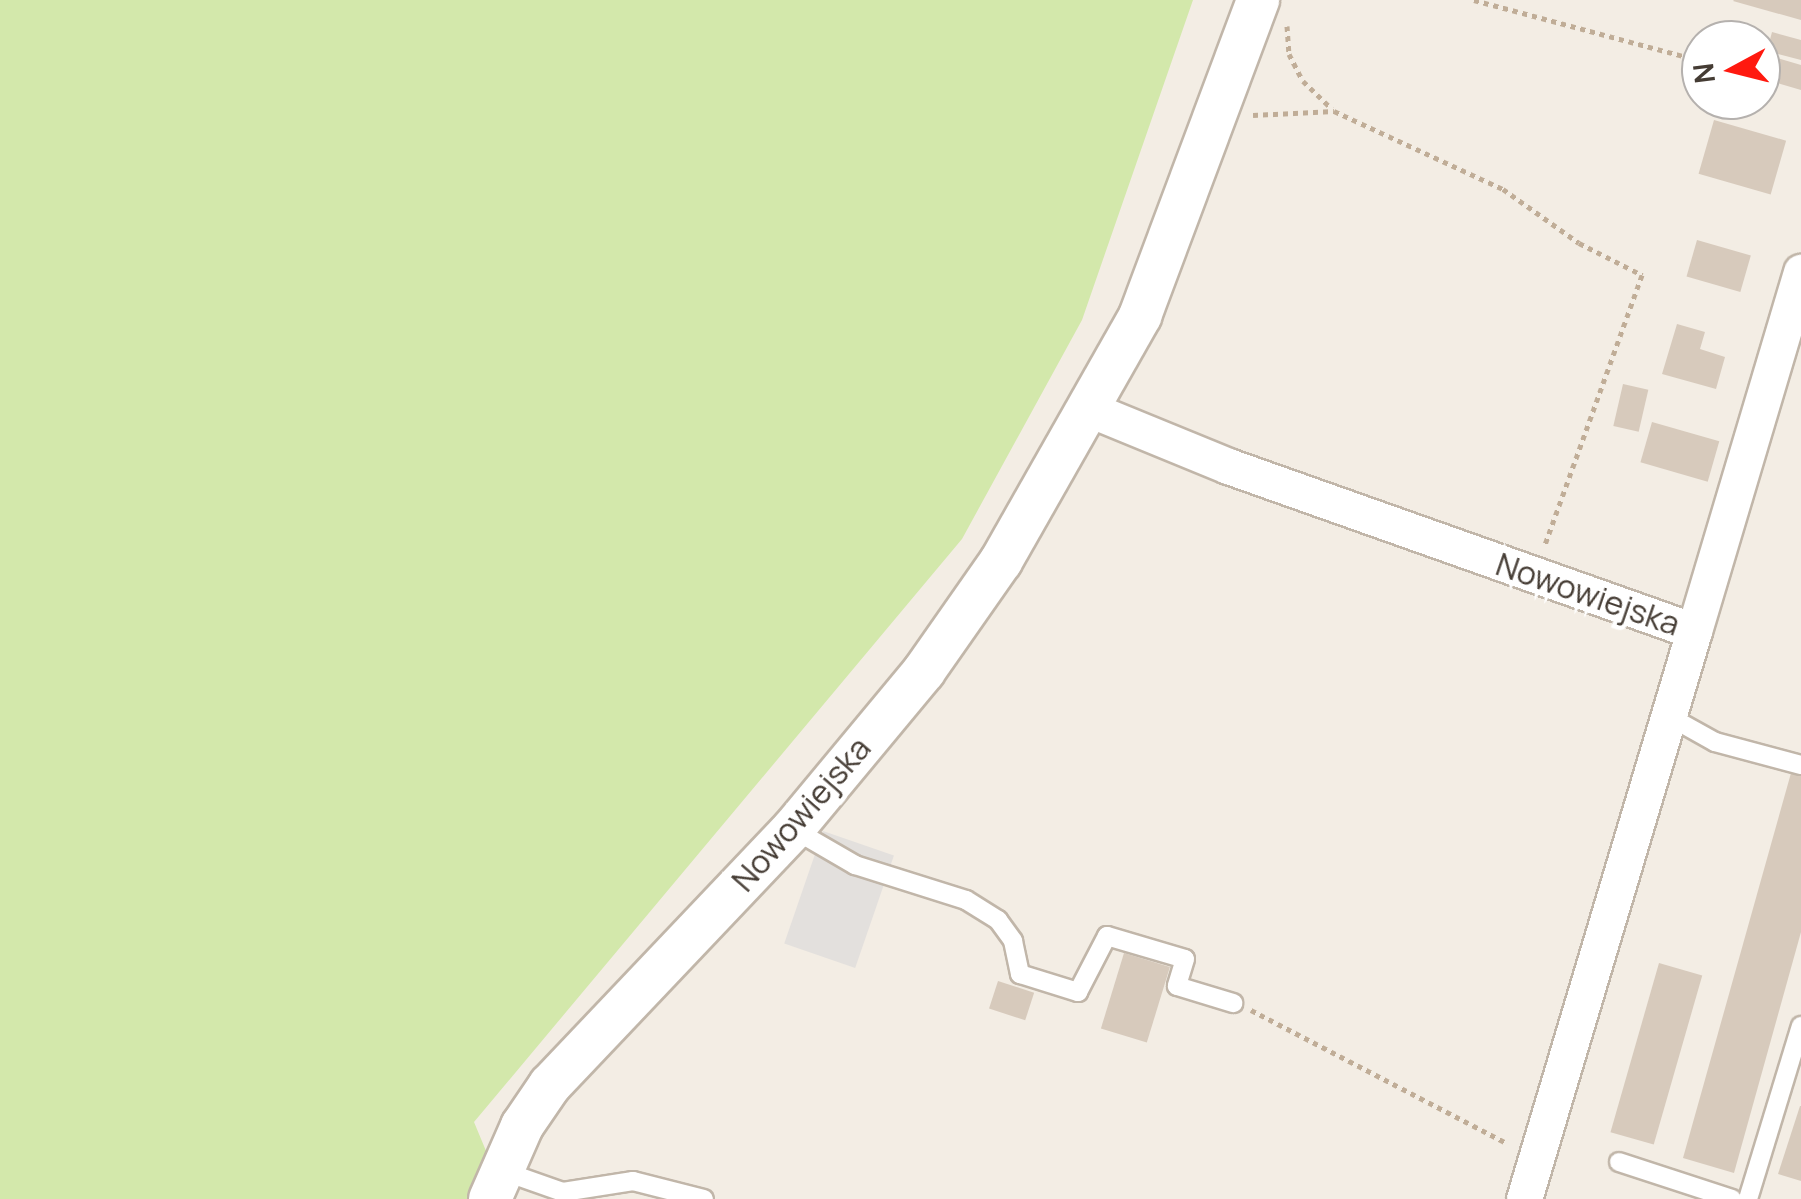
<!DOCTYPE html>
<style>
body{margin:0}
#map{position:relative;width:1801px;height:1199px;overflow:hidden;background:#f3ede4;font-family:Manrope,sans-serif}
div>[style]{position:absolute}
.green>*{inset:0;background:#d3e8ab}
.parking>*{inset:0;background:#e3e0dd;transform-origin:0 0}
.building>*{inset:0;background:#d7cabc;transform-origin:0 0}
.path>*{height:5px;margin-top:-2.5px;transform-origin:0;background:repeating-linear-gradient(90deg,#c0ad97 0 5px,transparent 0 10px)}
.roads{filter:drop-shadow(2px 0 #c1b6a9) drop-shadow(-2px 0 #c1b6a9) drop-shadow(0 2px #c1b6a9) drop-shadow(0 -2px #c1b6a9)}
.service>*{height:18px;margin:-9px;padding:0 9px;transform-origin:9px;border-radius:9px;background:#fff}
.minor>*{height:35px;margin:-17.5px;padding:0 17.5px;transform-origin:17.5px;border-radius:17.5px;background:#fff}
.tertiary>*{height:42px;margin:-21px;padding:0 21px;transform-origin:21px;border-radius:21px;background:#fff}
span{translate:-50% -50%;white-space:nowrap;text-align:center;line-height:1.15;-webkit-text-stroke:9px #fff;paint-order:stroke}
.street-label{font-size:32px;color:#453c34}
.north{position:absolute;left:1681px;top:20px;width:100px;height:100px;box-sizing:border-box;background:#fff;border:2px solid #b5b1ae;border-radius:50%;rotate:263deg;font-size:28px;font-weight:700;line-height:40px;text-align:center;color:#453c34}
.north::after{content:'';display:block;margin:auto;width:35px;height:45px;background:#ff190f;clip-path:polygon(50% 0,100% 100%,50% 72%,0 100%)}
</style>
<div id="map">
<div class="green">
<div style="clip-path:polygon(0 0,1193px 0,1082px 320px,962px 539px,474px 1122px,506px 1199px,0 1199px)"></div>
</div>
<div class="parking">
<div style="left:823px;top:831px;width:75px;height:119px;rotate:19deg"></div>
</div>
<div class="building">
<div style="clip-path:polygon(1801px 0,1801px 20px,1733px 1px,1734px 0)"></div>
<div style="clip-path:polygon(1772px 32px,1801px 40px,1801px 60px,1767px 51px)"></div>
<div style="clip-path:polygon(1774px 57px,1801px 65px,1801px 90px,1767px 80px)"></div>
<div style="left:1714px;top:120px;width:75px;height:56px;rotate:16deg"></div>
<div style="left:1697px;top:240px;width:56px;height:38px;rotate:16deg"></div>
<div style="clip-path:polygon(1677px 324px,1705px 332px,1700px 349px,1725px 357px,1716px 389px,1662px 374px)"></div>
<div style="left:1623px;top:384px;width:26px;height:43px;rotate:13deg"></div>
<div style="left:1652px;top:422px;width:70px;height:42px;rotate:16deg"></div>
<div style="clip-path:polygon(1791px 773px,1801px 775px,1801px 932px,1734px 1173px,1683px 1158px)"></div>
<div style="left:1124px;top:953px;width:48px;height:79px;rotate:17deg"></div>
<div style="left:1659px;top:963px;width:45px;height:176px;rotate:16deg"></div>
<div style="left:998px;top:981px;width:38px;height:29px;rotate:18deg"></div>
<div style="clip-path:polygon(1800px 1106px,1801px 1106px,1801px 1181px,1778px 1174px)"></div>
</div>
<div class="path">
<div style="left:1474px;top:0;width:216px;rotate:15deg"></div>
<div style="left:1287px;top:26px;width:28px;rotate:86deg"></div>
<div style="left:1289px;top:54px;width:30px;rotate:63deg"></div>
<div style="left:1303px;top:81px;width:40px;rotate:44deg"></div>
<div style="left:1253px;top:115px;width:81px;rotate:-2.8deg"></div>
<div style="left:1334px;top:111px;width:186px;rotate:24.8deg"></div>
<div style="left:1503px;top:189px;width:93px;rotate:35.4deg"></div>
<div style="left:1579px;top:243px;width:71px;rotate:26.9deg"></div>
<div style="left:1642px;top:275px;width:286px;rotate:109.8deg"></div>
<div style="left:1251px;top:1010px;width:288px;rotate:27.5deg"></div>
</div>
<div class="roads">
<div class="service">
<div style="left:1672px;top:718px;width:49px;rotate:29.2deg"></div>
<div style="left:1715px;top:742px;width:89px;rotate:15deg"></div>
<div style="left:793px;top:829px;width:72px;rotate:30.1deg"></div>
<div style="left:855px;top:865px;width:116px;rotate:17.5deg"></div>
<div style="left:966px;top:900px;width:38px;rotate:32deg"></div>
<div style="left:998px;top:920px;width:26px;rotate:54deg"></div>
<div style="left:1013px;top:941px;width:34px;rotate:78deg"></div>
<div style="left:1020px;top:974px;width:61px;rotate:17.2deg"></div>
<div style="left:1078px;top:992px;width:63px;rotate:-62.6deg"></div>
<div style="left:1107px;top:936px;width:81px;rotate:16.4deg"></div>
<div style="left:1185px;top:959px;width:28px;rotate:107deg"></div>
<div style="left:1177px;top:986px;width:59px;rotate:16.9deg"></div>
<div style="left:1619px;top:1162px;width:119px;rotate:18.1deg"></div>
<div style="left:503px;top:1171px;width:64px;rotate:19.3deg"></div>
<div style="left:563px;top:1192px;width:71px;rotate:-8.9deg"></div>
<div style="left:633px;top:1181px;width:73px;rotate:14.2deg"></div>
<div style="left:1748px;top:1199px;width:181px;rotate:-73deg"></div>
</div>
<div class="minor">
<div style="left:1089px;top:409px;width:150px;rotate:22.3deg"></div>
<div style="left:1228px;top:466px;width:494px;rotate:19.5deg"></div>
<div style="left:1694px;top:631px;width:375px;rotate:-73.4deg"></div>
<div style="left:1524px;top:1199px;width:593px;rotate:-73.34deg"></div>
</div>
<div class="tertiary">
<div style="left:490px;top:1199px;width:80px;rotate:-66.3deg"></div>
<div style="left:522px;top:1126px;width:50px;rotate:-55.7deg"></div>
<div style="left:550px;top:1085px;width:353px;rotate:-46.5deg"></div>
<div style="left:793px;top:829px;width:205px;rotate:-50.3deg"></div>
<div style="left:924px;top:671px;width:134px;rotate:-55deg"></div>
<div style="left:1001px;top:561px;width:282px;rotate:-60.4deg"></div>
<div style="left:1140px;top:316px;width:337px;rotate:-69.5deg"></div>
</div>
</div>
<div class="street-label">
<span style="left:1588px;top:594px;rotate:19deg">Nowowiejska</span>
<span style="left:801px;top:814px;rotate:-49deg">Nowowiejska</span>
</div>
<div class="north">N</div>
</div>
